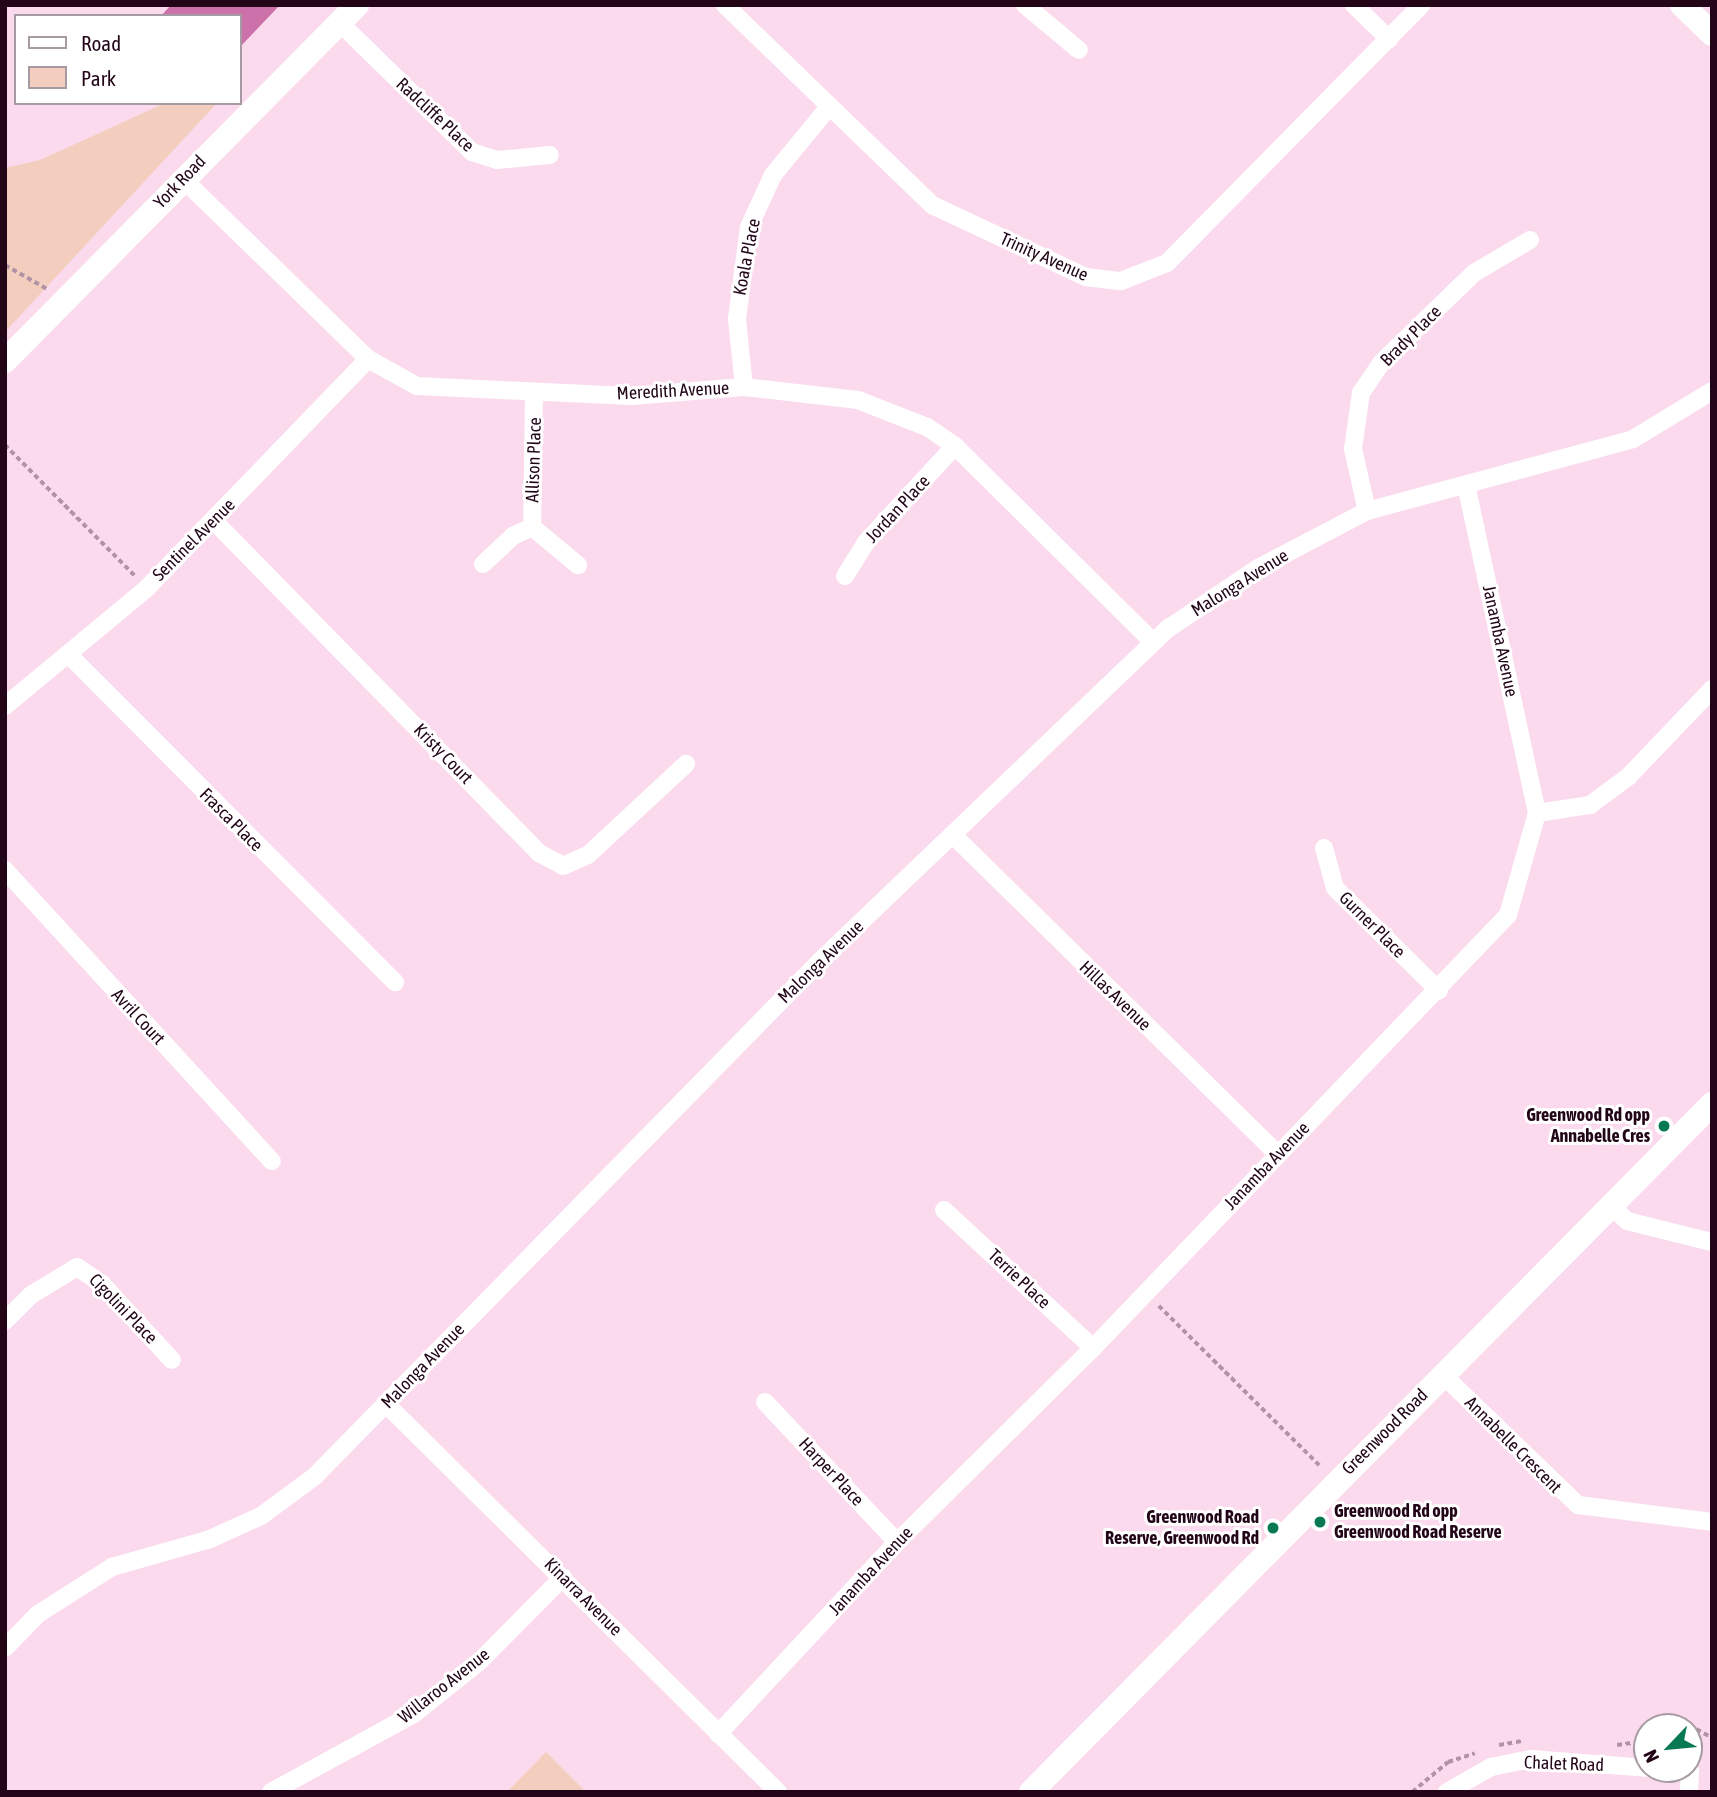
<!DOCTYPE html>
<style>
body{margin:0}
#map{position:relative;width:1717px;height:1797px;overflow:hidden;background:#fbdaed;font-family:"Asap Condensed",sans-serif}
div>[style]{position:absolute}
.green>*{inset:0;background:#f3cebf}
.water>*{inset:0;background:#cc71aa}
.path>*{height:3.5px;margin-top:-1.75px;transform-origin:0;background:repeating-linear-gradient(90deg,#b293a5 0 5px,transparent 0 8.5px)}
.street>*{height:18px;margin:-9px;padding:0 9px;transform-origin:9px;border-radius:9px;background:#fff}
.secondary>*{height:24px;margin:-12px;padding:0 12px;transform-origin:12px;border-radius:12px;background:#fff}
.dots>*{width:19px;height:19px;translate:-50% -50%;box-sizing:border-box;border:4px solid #fff;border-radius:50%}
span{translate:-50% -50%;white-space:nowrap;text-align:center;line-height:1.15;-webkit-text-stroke:6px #fff;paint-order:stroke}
.street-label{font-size:18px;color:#220618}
.poi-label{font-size:18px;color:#220618;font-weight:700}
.right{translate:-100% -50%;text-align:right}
.left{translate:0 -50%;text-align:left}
.frame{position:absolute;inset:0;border:7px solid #220618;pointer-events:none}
.legend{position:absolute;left:14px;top:14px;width:228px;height:91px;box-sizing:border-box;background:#fff;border:2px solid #a79ba3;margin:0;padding:9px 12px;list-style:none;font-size:21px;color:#220618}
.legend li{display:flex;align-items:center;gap:14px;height:35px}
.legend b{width:35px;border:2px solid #a79ba3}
.north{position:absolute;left:1633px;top:1713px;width:70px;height:70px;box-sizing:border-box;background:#fff;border:2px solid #a79ba3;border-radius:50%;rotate:244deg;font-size:19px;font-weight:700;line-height:28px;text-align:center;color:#220618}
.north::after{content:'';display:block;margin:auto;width:24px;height:32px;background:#097954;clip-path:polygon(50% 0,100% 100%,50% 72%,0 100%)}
</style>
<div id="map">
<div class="green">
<div style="clip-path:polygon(165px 103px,217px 103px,5px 332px,5px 168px,40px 160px)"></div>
<div style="clip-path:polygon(546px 1752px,586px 1792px,507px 1792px)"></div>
</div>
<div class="water">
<div style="clip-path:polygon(171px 5px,280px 5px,240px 47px,240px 16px,161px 16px)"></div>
</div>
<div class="path">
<div style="left:5px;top:265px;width:48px;rotate:29.7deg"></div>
<div style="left:5px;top:445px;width:185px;rotate:45.2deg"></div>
<div style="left:1159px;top:1306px;width:226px;rotate:44.8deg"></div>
<div style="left:1669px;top:1727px;width:20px;rotate:-6deg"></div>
<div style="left:1689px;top:1725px;width:26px;rotate:29deg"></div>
<div style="left:1499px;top:1745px;width:23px;rotate:-10deg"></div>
<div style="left:1617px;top:1745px;width:30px;rotate:-8deg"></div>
<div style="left:1412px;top:1792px;width:47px;rotate:-39.8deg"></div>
<div style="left:1448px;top:1762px;width:28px;rotate:-18deg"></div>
</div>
<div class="street">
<div style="left:725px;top:5px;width:288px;rotate:44deg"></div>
<div style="left:932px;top:205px;width:170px;rotate:25.1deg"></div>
<div style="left:1086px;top:277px;width:35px;rotate:7deg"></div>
<div style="left:1121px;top:281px;width:49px;rotate:-21.4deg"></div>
<div style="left:1167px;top:263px;width:362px;rotate:-45.4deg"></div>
<div style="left:1025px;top:5px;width:70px;rotate:39.8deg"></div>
<div style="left:1354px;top:5px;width:49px;rotate:44.2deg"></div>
<div style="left:340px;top:23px;width:185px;rotate:44.3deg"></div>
<div style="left:472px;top:152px;width:26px;rotate:18deg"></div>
<div style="left:497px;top:160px;width:53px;rotate:-5.4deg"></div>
<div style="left:183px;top:179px;width:258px;rotate:44.2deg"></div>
<div style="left:368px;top:359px;width:56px;rotate:28.9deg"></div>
<div style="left:417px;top:386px;width:215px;rotate:2.7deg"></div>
<div style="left:632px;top:396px;width:112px;rotate:-4.6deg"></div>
<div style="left:744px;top:387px;width:115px;rotate:6.5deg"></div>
<div style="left:858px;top:400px;width:74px;rotate:21.4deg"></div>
<div style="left:927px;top:427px;width:34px;rotate:34deg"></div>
<div style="left:955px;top:446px;width:279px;rotate:44.7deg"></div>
<div style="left:744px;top:387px;width:68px;rotate:-95.9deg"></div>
<div style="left:737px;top:319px;width:93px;rotate:-82.6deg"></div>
<div style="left:749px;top:227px;width:57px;rotate:-65.2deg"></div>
<div style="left:773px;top:175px;width:87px;rotate:-50.6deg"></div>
<div style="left:534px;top:392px;width:135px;rotate:90.8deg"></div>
<div style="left:532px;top:527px;width:60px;rotate:39.6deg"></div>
<div style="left:1367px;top:511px;width:64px;rotate:-102.7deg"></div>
<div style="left:1353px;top:449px;width:57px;rotate:-81.9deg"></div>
<div style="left:1361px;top:393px;width:37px;rotate:-56deg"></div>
<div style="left:1382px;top:362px;width:128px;rotate:-44.1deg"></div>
<div style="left:1474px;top:273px;width:65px;rotate:-30.5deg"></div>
<div style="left:214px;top:521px;width:465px;rotate:45.6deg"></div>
<div style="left:539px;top:853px;width:27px;rotate:28deg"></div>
<div style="left:563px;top:866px;width:27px;rotate:-24deg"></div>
<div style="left:588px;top:855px;width:134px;rotate:-42.9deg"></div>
<div style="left:483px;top:564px;width:41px;rotate:-43deg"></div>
<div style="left:513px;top:536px;width:21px;rotate:-25deg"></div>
<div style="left:845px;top:576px;width:40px;rotate:-58deg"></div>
<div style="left:866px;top:542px;width:131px;rotate:-47.2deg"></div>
<div style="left:69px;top:655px;width:462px;rotate:45.1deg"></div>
<div style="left:5px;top:706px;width:185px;rotate:-39.7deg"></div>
<div style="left:147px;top:588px;width:318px;rotate:-46deg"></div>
<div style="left:1537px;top:813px;width:54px;rotate:-8.6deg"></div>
<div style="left:1590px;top:805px;width:47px;rotate:-36.4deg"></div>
<div style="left:1628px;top:777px;width:122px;rotate:-46.3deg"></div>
<div style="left:954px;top:836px;width:454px;rotate:44.5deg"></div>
<div style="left:1324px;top:848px;width:41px;rotate:74.6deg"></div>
<div style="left:1335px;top:888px;width:146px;rotate:44.7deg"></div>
<div style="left:5px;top:870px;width:395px;rotate:47.5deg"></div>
<div style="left:1610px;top:1205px;width:23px;rotate:43deg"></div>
<div style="left:1627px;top:1221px;width:88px;rotate:13.9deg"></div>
<div style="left:944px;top:1210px;width:203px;rotate:42.8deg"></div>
<div style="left:5px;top:1321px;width:37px;rotate:-45deg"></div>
<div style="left:31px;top:1295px;width:54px;rotate:-31.3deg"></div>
<div style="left:77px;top:1267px;width:30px;rotate:34deg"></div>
<div style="left:102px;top:1284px;width:103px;rotate:47.4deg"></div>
<div style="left:1443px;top:1375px;width:187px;rotate:43.9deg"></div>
<div style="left:1578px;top:1505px;width:135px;rotate:7.2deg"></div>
<div style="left:765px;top:1402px;width:192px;rotate:46.7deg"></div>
<div style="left:386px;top:1404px;width:552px;rotate:44.71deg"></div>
<div style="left:5px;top:1648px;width:47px;rotate:-45.9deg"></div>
<div style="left:38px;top:1614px;width:88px;rotate:-32.4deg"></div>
<div style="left:112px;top:1567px;width:102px;rotate:-15.9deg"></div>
<div style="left:210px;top:1539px;width:56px;rotate:-24.3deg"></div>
<div style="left:261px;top:1516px;width:67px;rotate:-36.5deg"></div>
<div style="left:315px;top:1476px;width:720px;rotate:-45.56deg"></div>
<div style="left:819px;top:962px;width:484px;rotate:-43.7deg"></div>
<div style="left:1169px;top:628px;width:107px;rotate:-34deg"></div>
<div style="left:1258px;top:568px;width:123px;rotate:-27.6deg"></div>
<div style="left:1367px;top:511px;width:276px;rotate:-15.1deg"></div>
<div style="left:1633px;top:439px;width:92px;rotate:-31.3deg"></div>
<div style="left:718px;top:1734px;width:262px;rotate:-47deg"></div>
<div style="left:897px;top:1542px;width:276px;rotate:-44.7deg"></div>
<div style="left:1093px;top:1348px;width:600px;rotate:-46.22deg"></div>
<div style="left:1508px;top:915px;width:106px;rotate:-74.1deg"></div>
<div style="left:1537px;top:813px;width:336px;rotate:-102.2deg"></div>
<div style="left:1660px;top:1769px;width:30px;rotate:4deg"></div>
<div style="left:1690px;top:1771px;width:21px;rotate:93deg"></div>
<div style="left:271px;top:1792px;width:164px;rotate:-28.7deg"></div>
<div style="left:415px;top:1713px;width:83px;rotate:-38.7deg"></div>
<div style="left:480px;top:1661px;width:118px;rotate:-45.3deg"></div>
<div style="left:1447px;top:1792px;width:51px;rotate:-29.6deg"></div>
<div style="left:1491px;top:1767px;width:41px;rotate:-11.3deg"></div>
<div style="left:1531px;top:1759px;width:116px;rotate:4.4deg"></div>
</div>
<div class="secondary">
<div style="left:1682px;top:5px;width:42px;rotate:44deg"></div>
<div style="left:5px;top:361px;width:501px;rotate:-45.32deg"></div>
<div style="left:1031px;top:1792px;width:968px;rotate:-45.29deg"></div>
</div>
<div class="dots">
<div style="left:1664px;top:1126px;background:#097954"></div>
<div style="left:1320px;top:1522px;background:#097954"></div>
<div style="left:1273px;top:1528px;background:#097954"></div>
</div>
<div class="street-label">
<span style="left:435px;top:115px;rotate:43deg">Radcliffe Place</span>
<span style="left:180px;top:182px;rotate:-46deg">York Road</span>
<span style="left:747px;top:257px;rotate:-79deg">Koala Place</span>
<span style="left:1044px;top:257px;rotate:24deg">Trinity Avenue</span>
<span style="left:1411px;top:336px;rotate:-45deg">Brady Place</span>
<span style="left:673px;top:391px;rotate:-3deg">Meredith Avenue</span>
<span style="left:534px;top:460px;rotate:-88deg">Allison Place</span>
<span style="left:898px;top:509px;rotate:-47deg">Jordan Place</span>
<span style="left:194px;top:540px;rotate:-45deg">Sentinel Avenue</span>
<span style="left:1240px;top:583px;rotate:-32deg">Malonga Avenue</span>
<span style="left:1500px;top:641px;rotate:78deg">Janamba Avenue</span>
<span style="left:443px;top:754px;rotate:46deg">Kristy Court</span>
<span style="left:231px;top:820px;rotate:45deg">Frasca Place</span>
<span style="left:1372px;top:925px;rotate:45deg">Gurner Place</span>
<span style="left:821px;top:962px;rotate:-44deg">Malonga Avenue</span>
<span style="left:1115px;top:996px;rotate:44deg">Hillas Avenue</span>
<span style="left:138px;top:1017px;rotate:47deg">Avril Court</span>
<span style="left:1267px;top:1166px;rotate:-46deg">Janamba Avenue</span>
<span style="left:1019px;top:1279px;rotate:43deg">Terrie Place</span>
<span style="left:123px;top:1309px;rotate:46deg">Cigolini Place</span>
<span style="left:423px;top:1366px;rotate:-46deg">Malonga Avenue</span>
<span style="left:1385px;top:1432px;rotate:-45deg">Greenwood Road</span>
<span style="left:1513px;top:1445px;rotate:45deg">Annabelle Crescent</span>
<span style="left:831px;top:1472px;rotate:47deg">Harper Place</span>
<span style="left:871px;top:1571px;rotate:-47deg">Janamba Avenue</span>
<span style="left:583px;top:1597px;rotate:45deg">Kinarra Avenue</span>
<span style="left:444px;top:1686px;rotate:-38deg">Willaroo Avenue</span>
<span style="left:1564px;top:1764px;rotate:2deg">Chalet Road</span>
</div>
<div class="poi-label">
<span class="right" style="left:1650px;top:1126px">Greenwood Rd opp<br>Annabelle Cres</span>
<span class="left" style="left:1334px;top:1522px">Greenwood Rd opp<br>Greenwood Road Reserve</span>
<span class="right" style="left:1259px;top:1528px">Greenwood Road<br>Reserve, Greenwood Rd</span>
</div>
<div class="frame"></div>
<ul class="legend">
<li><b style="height:9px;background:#fff"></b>Road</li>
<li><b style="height:19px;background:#f3cebf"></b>Park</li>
</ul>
<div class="north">N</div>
</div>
